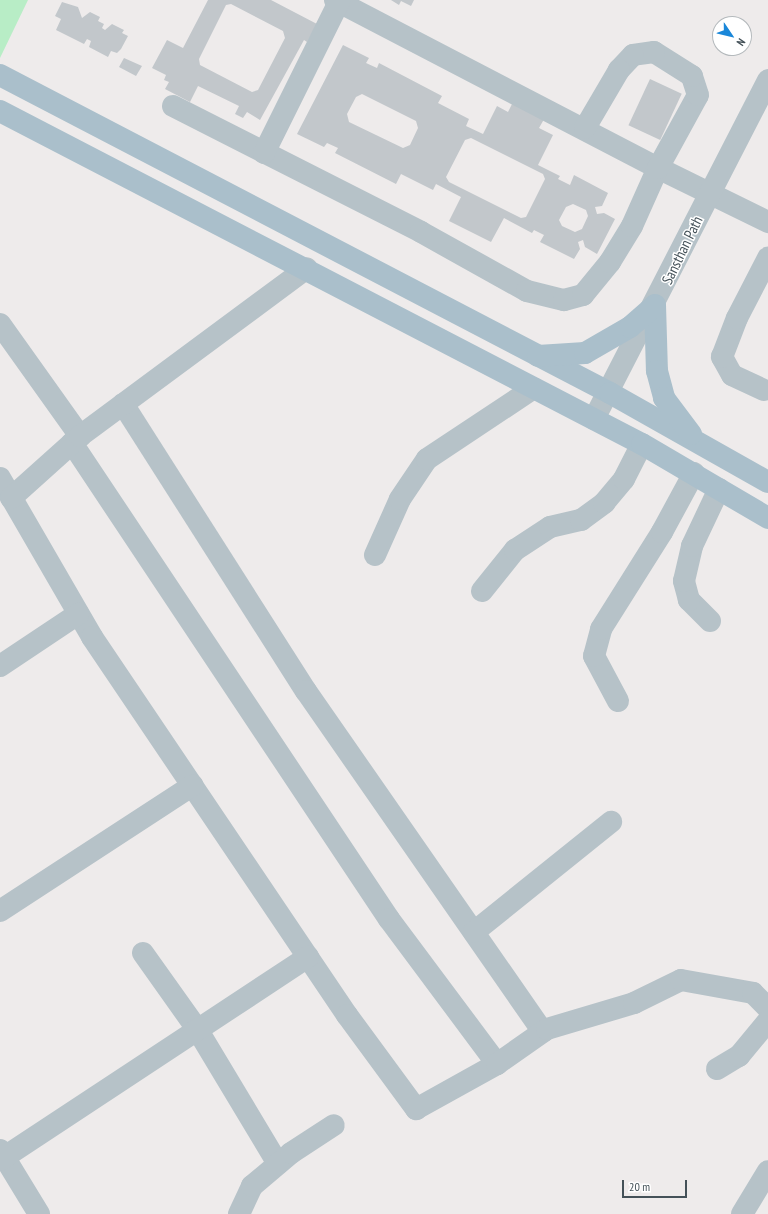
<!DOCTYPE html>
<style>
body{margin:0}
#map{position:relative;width:768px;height:1214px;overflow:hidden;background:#eeebeb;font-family:"PT Sans Narrow",sans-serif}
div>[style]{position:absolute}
.green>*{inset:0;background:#b8edc6}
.building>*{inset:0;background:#c2c7cb;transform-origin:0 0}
.minor>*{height:22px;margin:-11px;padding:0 11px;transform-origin:11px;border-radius:11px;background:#b6c2c8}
.major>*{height:22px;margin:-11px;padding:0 11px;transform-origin:11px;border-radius:11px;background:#aabfcb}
span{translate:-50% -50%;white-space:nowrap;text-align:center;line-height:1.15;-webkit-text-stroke:3px #fff;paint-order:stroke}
.street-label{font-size:15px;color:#445158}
.north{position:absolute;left:712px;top:16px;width:40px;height:40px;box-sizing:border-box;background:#fff;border:1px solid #b4b9bc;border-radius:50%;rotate:125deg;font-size:11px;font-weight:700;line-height:16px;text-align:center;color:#445158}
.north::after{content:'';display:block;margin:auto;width:14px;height:18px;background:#1a87d9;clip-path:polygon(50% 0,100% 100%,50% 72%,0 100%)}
.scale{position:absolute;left:622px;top:1180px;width:65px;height:18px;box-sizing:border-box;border:2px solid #445158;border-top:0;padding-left:5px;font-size:12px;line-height:14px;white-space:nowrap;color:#445158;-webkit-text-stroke:3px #fff;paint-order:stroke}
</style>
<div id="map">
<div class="green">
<div style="clip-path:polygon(0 0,28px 0,0 58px)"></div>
</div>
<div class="building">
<div style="clip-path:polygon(evenodd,208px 0,271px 0,317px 24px,307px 42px,304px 40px,260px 120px,247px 112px,243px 118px,235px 114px,239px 106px,198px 86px,190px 102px,165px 89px,169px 82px,164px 80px,166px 75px,152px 68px,167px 40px,183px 48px,208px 0,231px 4px,283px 31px,285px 38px,258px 90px,252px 92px,200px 65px,199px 59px,226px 5px,231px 4px)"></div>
<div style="clip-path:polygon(391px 0,414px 0,411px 6px,401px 1px,399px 5px)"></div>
<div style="clip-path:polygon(62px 2px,78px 7px,82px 18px,90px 12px,100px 17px,98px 21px,104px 24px,102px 28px,105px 30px,112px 24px,124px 30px,122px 33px,128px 36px,121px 49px,117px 53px,111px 51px,108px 57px,89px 47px,91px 41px,87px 39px,84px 44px,56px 30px,61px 19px,55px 16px)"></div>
<div style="clip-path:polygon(evenodd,343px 45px,369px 58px,366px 63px,377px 68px,379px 63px,442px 96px,438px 103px,469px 119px,466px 126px,483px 134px,497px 106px,508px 112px,515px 98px,547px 114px,539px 128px,553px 135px,538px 165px,560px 176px,558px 179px,570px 185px,574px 175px,608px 193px,602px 206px,595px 207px,597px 214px,604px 213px,615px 219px,597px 254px,585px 247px,583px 240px,578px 242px,580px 249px,574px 259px,540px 242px,544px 235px,534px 230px,532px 233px,504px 218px,491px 242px,449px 221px,461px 197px,436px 184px,433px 190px,401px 174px,396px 184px,335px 153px,338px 148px,327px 143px,324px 147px,297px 134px,343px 45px,362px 94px,416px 121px,418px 128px,410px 145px,403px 148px,349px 122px,347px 114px,356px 97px,362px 94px,343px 45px,471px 138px,543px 174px,545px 179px,526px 217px,521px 218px,449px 182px,446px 177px,465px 140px,471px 138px,343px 45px,573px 204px,586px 210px,588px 216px,582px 229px,575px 232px,562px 226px,559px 220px,566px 207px,573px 204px)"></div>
<div style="clip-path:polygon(124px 58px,142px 66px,136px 76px,119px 67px)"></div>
<div style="left:650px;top:79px;width:35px;height:51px;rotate:25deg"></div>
</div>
<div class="minor">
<div style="left:335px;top:0;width:364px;rotate:27.5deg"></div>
<div style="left:658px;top:168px;width:123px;rotate:26.1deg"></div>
<div style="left:173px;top:106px;width:278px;rotate:26.9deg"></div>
<div style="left:421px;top:232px;width:121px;rotate:29.1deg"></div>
<div style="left:527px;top:291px;width:38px;rotate:14deg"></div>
<div style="left:564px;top:300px;width:20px;rotate:-15deg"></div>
<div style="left:583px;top:295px;width:43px;rotate:-50.7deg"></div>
<div style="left:610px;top:262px;width:42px;rotate:-58.6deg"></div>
<div style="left:632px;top:226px;width:64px;rotate:-65.9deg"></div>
<div style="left:658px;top:168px;width:83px;rotate:-61.3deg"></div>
<div style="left:698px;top:95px;width:20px;rotate:-108deg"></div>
<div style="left:692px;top:76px;width:45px;rotate:-147.7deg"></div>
<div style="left:654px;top:52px;width:21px;rotate:172deg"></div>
<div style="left:633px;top:55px;width:21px;rotate:133deg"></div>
<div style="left:619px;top:70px;width:67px;rotate:120.4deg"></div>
<div style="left:264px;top:153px;width:169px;rotate:-63.6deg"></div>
<div style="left:0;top:324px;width:138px;rotate:54.5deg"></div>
<div style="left:764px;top:390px;width:35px;rotate:-155deg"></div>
<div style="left:732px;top:375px;width:21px;rotate:-119deg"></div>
<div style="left:722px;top:357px;width:42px;rotate:-69deg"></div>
<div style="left:737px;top:318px;width:68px;rotate:-62.7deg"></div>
<div style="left:123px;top:404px;width:340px;rotate:57.5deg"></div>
<div style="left:306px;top:691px;width:415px;rotate:55.2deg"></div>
<div style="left:594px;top:419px;width:381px;rotate:-62.8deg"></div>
<div style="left:72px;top:443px;width:572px;rotate:56.34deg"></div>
<div style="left:389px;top:919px;width:181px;rotate:53.3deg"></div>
<div style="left:0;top:478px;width:184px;rotate:59.9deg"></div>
<div style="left:92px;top:637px;width:456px;rotate:56deg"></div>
<div style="left:347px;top:1015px;width:117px;rotate:53.7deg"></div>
<div style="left:416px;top:1109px;width:93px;rotate:-29.1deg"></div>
<div style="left:497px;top:1064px;width:61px;rotate:-35deg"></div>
<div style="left:547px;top:1029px;width:91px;rotate:-16.6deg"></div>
<div style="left:634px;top:1003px;width:52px;rotate:-26.1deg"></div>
<div style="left:681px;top:980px;width:73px;rotate:10.2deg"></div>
<div style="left:753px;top:993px;width:21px;rotate:45deg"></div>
<div style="left:11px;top:498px;width:93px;rotate:-41.9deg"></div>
<div style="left:80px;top:436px;width:282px;rotate:-36.5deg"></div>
<div style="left:375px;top:555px;width:61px;rotate:-65.9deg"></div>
<div style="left:400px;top:499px;width:48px;rotate:-56deg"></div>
<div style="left:427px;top:459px;width:128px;rotate:-33.6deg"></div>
<div style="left:482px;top:591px;width:53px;rotate:-51.2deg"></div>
<div style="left:515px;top:550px;width:42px;rotate:-33.3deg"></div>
<div style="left:550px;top:527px;width:32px;rotate:-13deg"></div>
<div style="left:581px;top:520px;width:29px;rotate:-36deg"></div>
<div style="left:604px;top:503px;width:31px;rotate:-50deg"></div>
<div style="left:624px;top:479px;width:39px;rotate:-63deg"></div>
<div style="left:710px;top:621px;width:30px;rotate:-135deg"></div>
<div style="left:689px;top:600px;width:20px;rotate:-105deg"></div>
<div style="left:684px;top:581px;width:36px;rotate:-77deg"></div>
<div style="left:692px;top:546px;width:63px;rotate:-64.7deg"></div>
<div style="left:0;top:666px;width:94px;rotate:-33.7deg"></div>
<div style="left:618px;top:701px;width:51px;rotate:-118.1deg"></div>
<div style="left:594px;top:656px;width:28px;rotate:-75deg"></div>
<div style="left:601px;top:629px;width:115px;rotate:-57.8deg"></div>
<div style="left:662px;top:532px;width:67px;rotate:-61.5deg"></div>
<div style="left:0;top:911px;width:230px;rotate:-33.1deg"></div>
<div style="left:474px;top:932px;width:176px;rotate:-38.8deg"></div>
<div style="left:143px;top:953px;width:93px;rotate:54.6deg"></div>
<div style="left:197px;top:1029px;width:157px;rotate:59deg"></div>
<div style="left:717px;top:1069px;width:26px;rotate:-31deg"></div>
<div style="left:739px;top:1056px;width:45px;rotate:-50.4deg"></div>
<div style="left:0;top:1150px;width:75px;rotate:58.6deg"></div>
<div style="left:0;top:1160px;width:369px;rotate:-33.4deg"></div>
<div style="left:239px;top:1214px;width:31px;rotate:-65deg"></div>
<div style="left:252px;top:1186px;width:51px;rotate:-40.2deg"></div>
<div style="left:291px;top:1153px;width:51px;rotate:-33.1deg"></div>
<div style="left:742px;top:1214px;width:50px;rotate:-58.8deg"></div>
</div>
<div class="major">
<div style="left:0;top:75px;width:688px;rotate:27.53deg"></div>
<div style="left:610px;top:393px;width:181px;rotate:29.4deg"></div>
<div style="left:0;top:111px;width:723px;rotate:27.42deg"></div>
<div style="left:642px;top:444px;width:146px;rotate:30.4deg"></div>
<div style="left:655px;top:305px;width:66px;rotate:88.3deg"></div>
<div style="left:657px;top:371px;width:28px;rotate:75deg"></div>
<div style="left:664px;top:398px;width:45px;rotate:53.1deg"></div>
<div style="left:538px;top:356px;width:47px;rotate:-3.7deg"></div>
<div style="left:585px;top:353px;width:52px;rotate:-30deg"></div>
<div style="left:630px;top:327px;width:33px;rotate:-41deg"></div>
</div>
<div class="street-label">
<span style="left:682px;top:250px;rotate:-64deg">Sansthan Path</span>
</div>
<div class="north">N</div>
<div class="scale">20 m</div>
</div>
